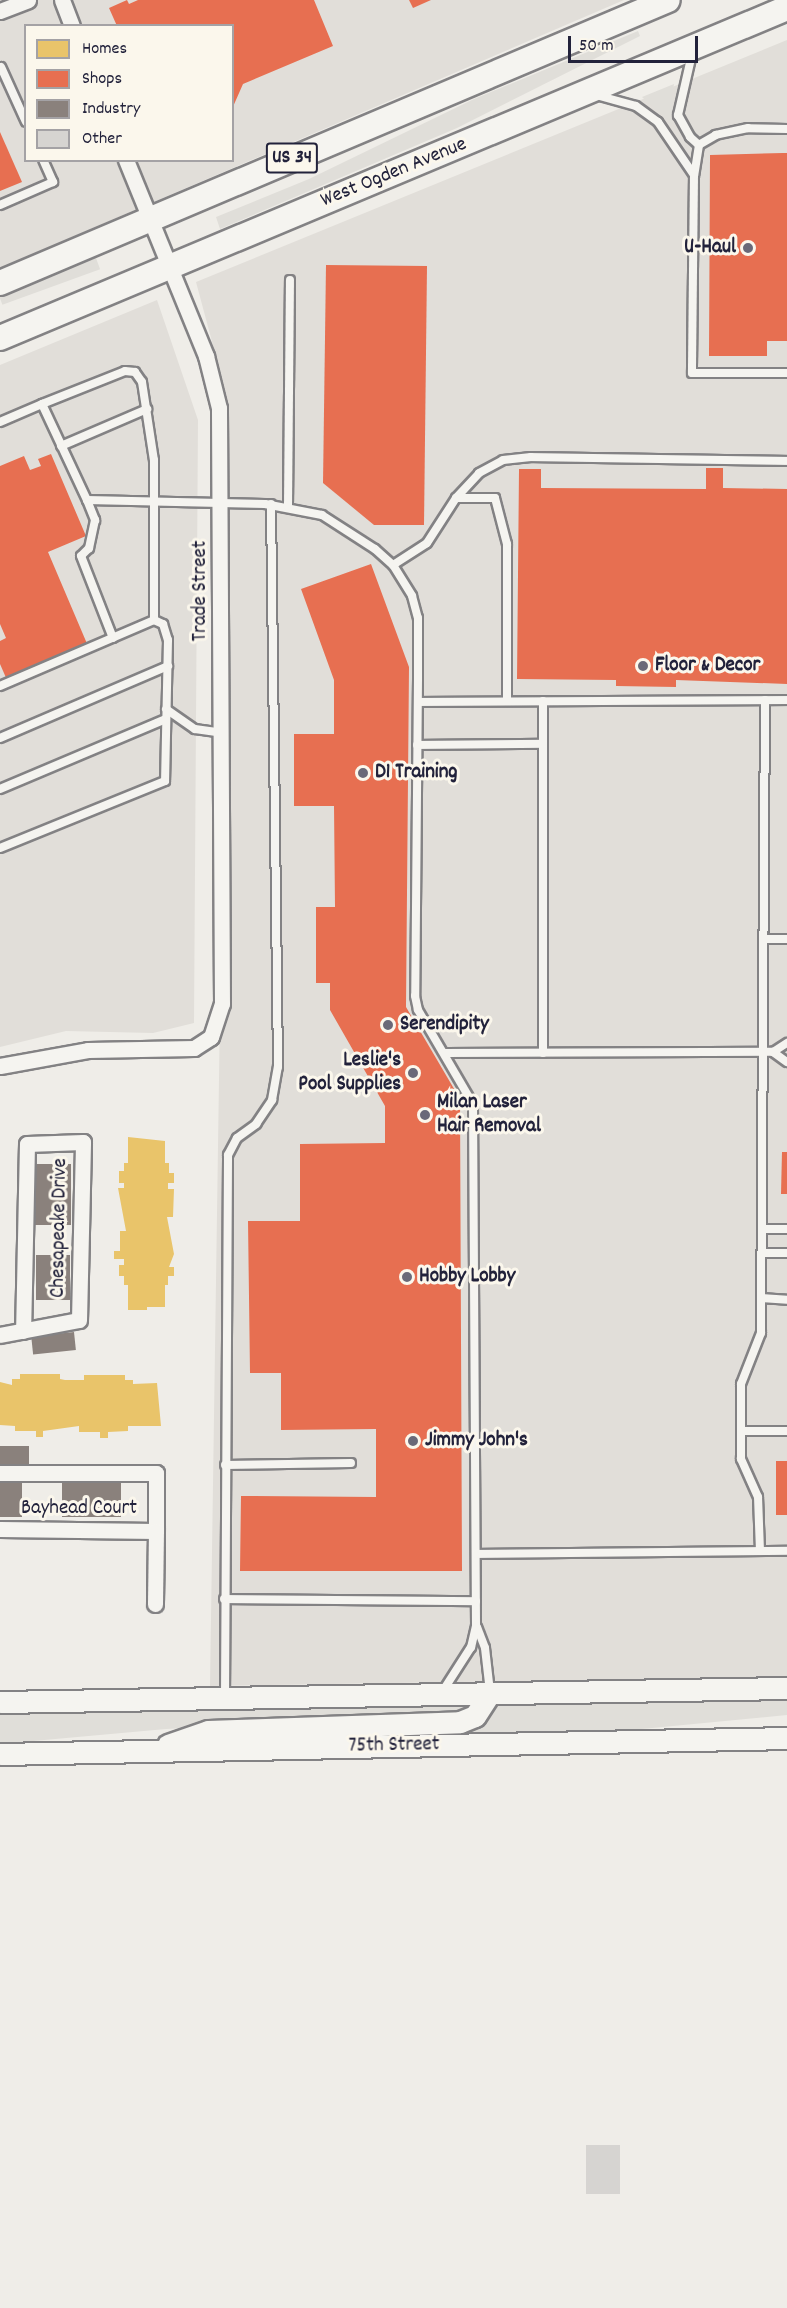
<!DOCTYPE html>
<style>
body{margin:0}
#map{position:relative;width:787px;height:2308px;overflow:hidden;background:#efede8;font-family:Dekko,sans-serif}
div>[style]{position:absolute}
.built>*{inset:0;background:#e1ded9}
.green>*{inset:0;background:#e0ded9;transform-origin:0 0}
.homes>*{inset:0;background:#e9c46a}
.shops>*{inset:0;background:#e76f51;transform-origin:0 0}
.industry>*{inset:0;background:#8a817c;transform-origin:0 0}
.building>*{inset:0;background:#d6d4d1;transform-origin:0 0}
.roads{filter:drop-shadow(2px 0 #838284) drop-shadow(-2px 0 #838284) drop-shadow(0 2px #838284) drop-shadow(0 -2px #838284)}
.service>*{height:8px;margin:-4px;padding:0 4px;transform-origin:4px;border-radius:4px;background:#f5f4f0}
.minor>*{height:15px;margin:-7.5px;padding:0 7.5px;transform-origin:7.5px;border-radius:7.5px;background:#f5f4f0}
.secondary>*{height:21px;margin:-10.5px;padding:0 10.5px;transform-origin:10.5px;border-radius:10.5px;background:#f5f4f0}
.primary>*{height:24px;margin:-12px;padding:0 12px;transform-origin:12px;border-radius:12px;background:#f5f4f0}
.dots>*{width:16px;height:16px;translate:-50% -50%;box-sizing:border-box;border:3px solid #fbf7ec;border-radius:50%}
span{translate:-50% -50%;white-space:nowrap;text-align:center;line-height:1.15;-webkit-text-stroke:6px #fbf7ec;paint-order:stroke}
.shield-label span{padding:2px 4px;background:#fbf7ec;border:2px solid;border-radius:4px;-webkit-text-stroke-width:0}
.shield-label{font-size:20px;color:#22223b;font-weight:700}
.street-label{font-size:21px;color:#22223b}
.poi-label{font-size:21px;color:#22223b;font-weight:700}
.right{translate:-100% -50%;text-align:right}
.left{translate:0 -50%;text-align:left}
.legend{position:absolute;left:24px;top:24px;width:210px;height:138px;box-sizing:border-box;background:#fbf7ec;border:2px solid #a4a2a5;margin:0;padding:8px 10px;list-style:none;font-size:18px;color:#22223b}
.legend li{display:flex;align-items:center;gap:12px;height:30px}
.legend b{width:30px;border:2px solid #a4a2a5}
.scale{position:absolute;left:568px;top:36px;width:130px;height:27px;box-sizing:border-box;border:3px solid #22223b;border-top:0;padding-left:8px;font-size:18px;line-height:21px;white-space:nowrap;color:#22223b;-webkit-text-stroke:4px #fbf7ec;paint-order:stroke}
</style>
<div id="map">
<div class="built">
<div style="clip-path:polygon(evenodd,0 0,624px 0,0 268px,0 0,26px 26px,232px 26px,232px 160px,26px 160px,26px 26px)"></div>
<div style="clip-path:polygon(787px 40px,787px 1677px,210px 1686px,229px 405px,196px 282px)"></div>
<div style="clip-path:polygon(157px 300px,198px 420px,194px 1023px,153px 1033px,66px 1031px,0 1047px,0 365px)"></div>
</div>
<div class="green">
<div style="clip-path:polygon(638px 31px,640px 36px,457px 128px,220px 229px,216px 217px,309px 179px,474px 99px)"></div>
<div style="clip-path:polygon(674px 84px,672px 95px,672px 124px,642px 97px)"></div>
<div style="left:96px;top:258px;width:12px;height:104px;rotate:70deg"></div>
<div style="clip-path:polygon(787px 1698px,787px 1715px,621px 1731px,426px 1734px,426px 1727px,486px 1717px,494px 1703px)"></div>
<div style="clip-path:polygon(460px 1702px,466px 1705px,463px 1714px,166px 1729px,0 1744px,0 1712px)"></div>
</div>
<div class="homes">
<div style="clip-path:polygon(128px 1137px,165px 1141px,165px 1163px,169px 1163px,169px 1173px,174px 1173px,174px 1183px,168px 1183px,168px 1189px,174px 1189px,173px 1217px,167px 1217px,174px 1254px,169px 1267px,174px 1267px,174px 1276px,168px 1276px,168px 1285px,165px 1285px,165px 1307px,147px 1307px,147px 1310px,128px 1310px,128px 1285px,124px 1285px,124px 1276px,119px 1276px,119px 1265px,124px 1265px,124px 1259px,114px 1259px,114px 1251px,120px 1251px,120px 1231px,126px 1231px,118px 1188px,124px 1188px,124px 1183px,119px 1183px,119px 1171px,124px 1171px,124px 1163px,128px 1163px)"></div>
<div style="clip-path:polygon(20px 1374px,60px 1374px,60px 1379px,65px 1380px,84px 1380px,84px 1375px,125px 1375px,125px 1380px,133px 1380px,133px 1384px,157px 1383px,161px 1426px,128px 1426px,128px 1431px,108px 1432px,108px 1438px,100px 1438px,100px 1432px,79px 1432px,79px 1426px,43px 1431px,43px 1437px,36px 1437px,36px 1431px,15px 1431px,15px 1426px,0 1425px,0 1382px,12px 1385px,12px 1379px,20px 1379px)"></div>
</div>
<div class="shops">
<div style="clip-path:polygon(127px 0,129px 4px,138px 0,314px 0,333px 46px,243px 84px,232px 109px,232px 26px,117px 26px,109px 8px)"></div>
<div style="clip-path:polygon(409px 0,431px 0,413px 8px)"></div>
<div style="clip-path:polygon(0 132px,22px 182px,0 191px)"></div>
<div style="clip-path:polygon(783px 153px,787px 153px,787px 341px,767px 341px,767px 356px,709px 356px,710px 155px)"></div>
<div style="clip-path:polygon(326px 265px,427px 266px,424px 525px,374px 525px,323px 483px)"></div>
<div style="clip-path:polygon(51px 454px,86px 536px,48px 552px,88px 646px,7px 680px,0 664px,0 641px,6px 638px,0 624px,0 466px,24px 456px,30px 470px,41px 466px,38px 459px)"></div>
<div style="clip-path:polygon(706px 468px,723px 468px,723px 488px,787px 489px,787px 684px,676px 680px,676px 687px,616px 686px,616px 680px,517px 679px,519px 469px,541px 469px,541px 488px,706px 489px)"></div>
<div style="clip-path:polygon(371px 564px,409px 667px,406px 1007px,460px 1099px,462px 1571px,240px 1571px,241px 1496px,376px 1497px,376px 1429px,281px 1430px,281px 1373px,250px 1373px,248px 1221px,300px 1221px,300px 1144px,385px 1143px,385px 1106px,330px 1010px,330px 983px,316px 983px,316px 907px,335px 907px,334px 806px,294px 806px,294px 734px,334px 734px,334px 680px,301px 589px)"></div>
<div style="clip-path:polygon(782px 1152px,787px 1152px,787px 1194px,781px 1194px)"></div>
<div style="left:776px;top:1461px;width:11px;height:54px"></div>
</div>
<div class="industry">
<div style="left:71px;top:1164px;width:61px;height:36px;rotate:90deg"></div>
<div style="left:36px;top:1255px;width:34px;height:45px"></div>
<div style="left:74px;top:1332px;width:18px;height:43px;rotate:84deg"></div>
<div style="left:0;top:1446px;width:29px;height:19px"></div>
<div style="left:0;top:1482px;width:22px;height:35px"></div>
<div style="left:62px;top:1482px;width:59px;height:35px"></div>
</div>
<div class="building">
<div style="left:586px;top:2145px;width:34px;height:49px"></div>
</div>
<div class="roads">
<div class="service">
<div style="left:692px;top:54px;width:63px;rotate:102.9deg"></div>
<div style="left:678px;top:115px;width:25px;rotate:61deg"></div>
<div style="left:690px;top:137px;width:12px;rotate:42deg"></div>
<div style="left:1px;top:67px;width:60px;rotate:65.6deg"></div>
<div style="left:596px;top:95px;width:41px;rotate:15.4deg"></div>
<div style="left:636px;top:106px;width:27px;rotate:36deg"></div>
<div style="left:658px;top:122px;width:64px;rotate:55.8deg"></div>
<div style="left:787px;top:129px;width:39px;rotate:-179deg"></div>
<div style="left:748px;top:128px;width:33px;rotate:168deg"></div>
<div style="left:716px;top:135px;width:20px;rotate:150deg"></div>
<div style="left:699px;top:145px;width:30px;rotate:99deg"></div>
<div style="left:694px;top:175px;width:198px;rotate:90.6deg"></div>
<div style="left:692px;top:373px;width:95px"></div>
<div style="left:0;top:205px;width:58px;rotate:-23.5deg"></div>
<div style="left:53px;top:182px;width:24px;rotate:-114deg"></div>
<div style="left:42px;top:404px;width:89px;rotate:-21.7deg"></div>
<div style="left:125px;top:371px;width:10px;rotate:6deg"></div>
<div style="left:135px;top:372px;width:12px;rotate:55deg"></div>
<div style="left:142px;top:382px;width:79px;rotate:81.3deg"></div>
<div style="left:154px;top:460px;width:160px;rotate:90deg"></div>
<div style="left:0;top:422px;width:46px;rotate:-23.2deg"></div>
<div style="left:42px;top:404px;width:106px;rotate:64.9deg"></div>
<div style="left:87px;top:500px;width:178px;rotate:1.3deg"></div>
<div style="left:265px;top:504px;width:58px;rotate:10.9deg"></div>
<div style="left:322px;top:515px;width:63px;rotate:32.7deg"></div>
<div style="left:375px;top:549px;width:24px;rotate:42deg"></div>
<div style="left:393px;top:565px;width:36px;rotate:58deg"></div>
<div style="left:412px;top:596px;width:23px;rotate:75deg"></div>
<div style="left:418px;top:618px;width:61px;rotate:90deg"></div>
<div style="left:418px;top:679px;width:317px;rotate:90.5deg"></div>
<div style="left:415px;top:996px;width:14px;rotate:78deg"></div>
<div style="left:418px;top:1010px;width:109px;rotate:59.7deg"></div>
<div style="left:473px;top:1104px;width:522px;rotate:89.67deg"></div>
<div style="left:476px;top:1626px;width:22px;rotate:103deg"></div>
<div style="left:471px;top:1647px;width:50px;rotate:122.7deg"></div>
<div style="left:61px;top:446px;width:94px;rotate:-23.3deg"></div>
<div style="left:456px;top:498px;width:39px"></div>
<div style="left:495px;top:498px;width:48px;rotate:75.4deg"></div>
<div style="left:507px;top:544px;width:157px;rotate:90deg"></div>
<div style="left:87px;top:500px;width:22px;rotate:68deg"></div>
<div style="left:95px;top:520px;width:29px;rotate:102deg"></div>
<div style="left:89px;top:548px;width:11px;rotate:135deg"></div>
<div style="left:81px;top:556px;width:88px;rotate:68.7deg"></div>
<div style="left:288px;top:506px;width:226px;rotate:-89.5deg"></div>
<div style="left:393px;top:565px;width:40px;rotate:-32.9deg"></div>
<div style="left:427px;top:543px;width:54px;rotate:-57.2deg"></div>
<div style="left:456px;top:498px;width:34px;rotate:-47deg"></div>
<div style="left:479px;top:473px;width:27px;rotate:-28deg"></div>
<div style="left:503px;top:460px;width:28px;rotate:-6deg"></div>
<div style="left:531px;top:457px;width:256px;rotate:0.9deg"></div>
<div style="left:0;top:686px;width:168px;rotate:-23.2deg"></div>
<div style="left:154px;top:620px;width:10px;rotate:24deg"></div>
<div style="left:163px;top:624px;width:17px;rotate:73deg"></div>
<div style="left:168px;top:640px;width:141px;rotate:91.2deg"></div>
<div style="left:165px;top:781px;width:178px;rotate:157.9deg"></div>
<div style="left:543px;top:701px;width:352px;rotate:90deg"></div>
<div style="left:418px;top:702px;width:369px;rotate:-0.3deg"></div>
<div style="left:166px;top:709px;width:35px;rotate:35deg"></div>
<div style="left:195px;top:729px;width:27px;rotate:8deg"></div>
<div style="left:0;top:738px;width:183px;rotate:-23.2deg"></div>
<div style="left:417px;top:745px;width:126px;rotate:-0.5deg"></div>
<div style="left:0;top:789px;width:180px;rotate:-22.9deg"></div>
<div style="left:763px;top:939px;width:24px"></div>
<div style="left:773px;top:1052px;width:17px;rotate:36deg"></div>
<div style="left:445px;top:1053px;width:328px;rotate:-0.2deg"></div>
<div style="left:773px;top:1052px;width:17px;rotate:-33deg"></div>
<div style="left:762px;top:1229px;width:25px"></div>
<div style="left:762px;top:1253px;width:25px"></div>
<div style="left:761px;top:1298px;width:26px;rotate:4deg"></div>
<div style="left:741px;top:1431px;width:46px"></div>
<div style="left:225px;top:1465px;width:126px;rotate:-0.9deg"></div>
<div style="left:760px;top:1551px;width:54px;rotate:-92.1deg"></div>
<div style="left:758px;top:1497px;width:42px;rotate:-114.1deg"></div>
<div style="left:741px;top:1459px;width:75px;rotate:-90deg"></div>
<div style="left:741px;top:1384px;width:55px;rotate:-68.6deg"></div>
<div style="left:761px;top:1333px;width:633px;rotate:-89.64deg"></div>
<div style="left:476px;top:1554px;width:311px;rotate:-0.6deg"></div>
<div style="left:224px;top:1599px;width:252px;rotate:0.5deg"></div>
<div style="left:477px;top:1627px;width:22px;rotate:69deg"></div>
<div style="left:485px;top:1648px;width:44px;rotate:83.5deg"></div>
<div style="left:225px;top:1697px;width:542px;rotate:-89.68deg"></div>
<div style="left:228px;top:1155px;width:19px;rotate:-62deg"></div>
<div style="left:237px;top:1138px;width:24px;rotate:-36deg"></div>
<div style="left:256px;top:1124px;width:29px;rotate:-56deg"></div>
<div style="left:272px;top:1100px;width:34px;rotate:-80deg"></div>
<div style="left:278px;top:1067px;width:563px;rotate:-90.71deg"></div>
</div>
<div class="minor">
<div style="left:62px;top:0;width:28px;rotate:69deg"></div>
<div style="left:0;top:11px;width:30px;rotate:-21deg"></div>
<div style="left:0;top:1066px;width:89px;rotate:-10.3deg"></div>
<div style="left:88px;top:1050px;width:106px;rotate:-1.1deg"></div>
<div style="left:194px;top:1048px;width:20px;rotate:-33deg"></div>
<div style="left:211px;top:1037px;width:35px;rotate:-72deg"></div>
<div style="left:222px;top:1004px;width:596px;rotate:-90.29deg"></div>
<div style="left:219px;top:408px;width:54px;rotate:-104deg"></div>
<div style="left:206px;top:356px;width:212px;rotate:-112.2deg"></div>
<div style="left:0;top:1335px;width:80px;rotate:-10.8deg"></div>
<div style="left:79px;top:1320px;width:178px;rotate:-88.7deg"></div>
<div style="left:83px;top:1142px;width:56px;rotate:178deg"></div>
<div style="left:27px;top:1144px;width:187px;rotate:91.2deg"></div>
<div style="left:0;top:1473px;width:156px"></div>
<div style="left:156px;top:1473px;width:58px;rotate:90deg"></div>
<div style="left:0;top:1529px;width:156px;rotate:0.7deg"></div>
<div style="left:156px;top:1531px;width:73px;rotate:90.8deg"></div>
</div>
<div class="secondary">
<div style="left:0;top:1702px;width:787px;rotate:-1.02deg"></div>
<div style="left:168px;top:1745px;width:42px;rotate:-19.3deg"></div>
<div style="left:208px;top:1731px;width:252px;rotate:-2deg"></div>
<div style="left:460px;top:1722px;width:16px;rotate:-22deg"></div>
<div style="left:475px;top:1716px;width:27px;rotate:-57deg"></div>
<div style="left:0;top:1754px;width:787px;rotate:-1.16deg"></div>
</div>
<div class="primary">
<div style="left:0;top:283px;width:725px;rotate:-22.96deg"></div>
<div style="left:0;top:338px;width:853px;rotate:-22.75deg"></div>
</div>
</div>
<div class="dots">
<div style="left:748px;top:248px;background:#6a6978"></div>
<div style="left:643px;top:666px;background:#6a6978"></div>
<div style="left:363px;top:773px;background:#6a6978"></div>
<div style="left:388px;top:1025px;background:#6a6978"></div>
<div style="left:413px;top:1073px;background:#6a6978"></div>
<div style="left:425px;top:1115px;background:#6a6978"></div>
<div style="left:407px;top:1277px;background:#6a6978"></div>
<div style="left:413px;top:1441px;background:#6a6978"></div>
</div>
<div class="shield-label">
<span style="left:292px;top:158px">US 34</span>
</div>
<div class="street-label">
<span style="left:394px;top:173px;rotate:-22deg">West Ogden Avenue</span>
<span style="left:201px;top:591px;rotate:-90deg">Trade Street</span>
<span style="left:60px;top:1228px;rotate:-89deg">Chesapeake Drive</span>
<span style="left:79px;top:1509px">Bayhead Court</span>
<span style="left:394px;top:1746px;rotate:-1deg">75th Street</span>
</div>
<div class="poi-label">
<span class="right" style="left:736px;top:248px">U-Haul</span>
<span class="left" style="left:655px;top:666px">Floor &amp; Decor</span>
<span class="left" style="left:375px;top:773px">D1 Training</span>
<span class="left" style="left:400px;top:1025px">Serendipity</span>
<span class="right" style="left:401px;top:1073px">Leslie's<br>Pool Supplies</span>
<span class="left" style="left:437px;top:1115px">Milan Laser<br>Hair Removal</span>
<span class="left" style="left:419px;top:1277px">Hobby Lobby</span>
<span class="left" style="left:425px;top:1441px">Jimmy John's</span>
</div>
<ul class="legend">
<li><b style="height:16px;background:#e9c46a"></b>Homes</li>
<li><b style="height:16px;background:#e76f51"></b>Shops</li>
<li><b style="height:16px;background:#8a817c"></b>Industry</li>
<li><b style="height:16px;background:#d6d4d1"></b>Other</li>
</ul>
<div class="scale">50 m</div>
</div>
